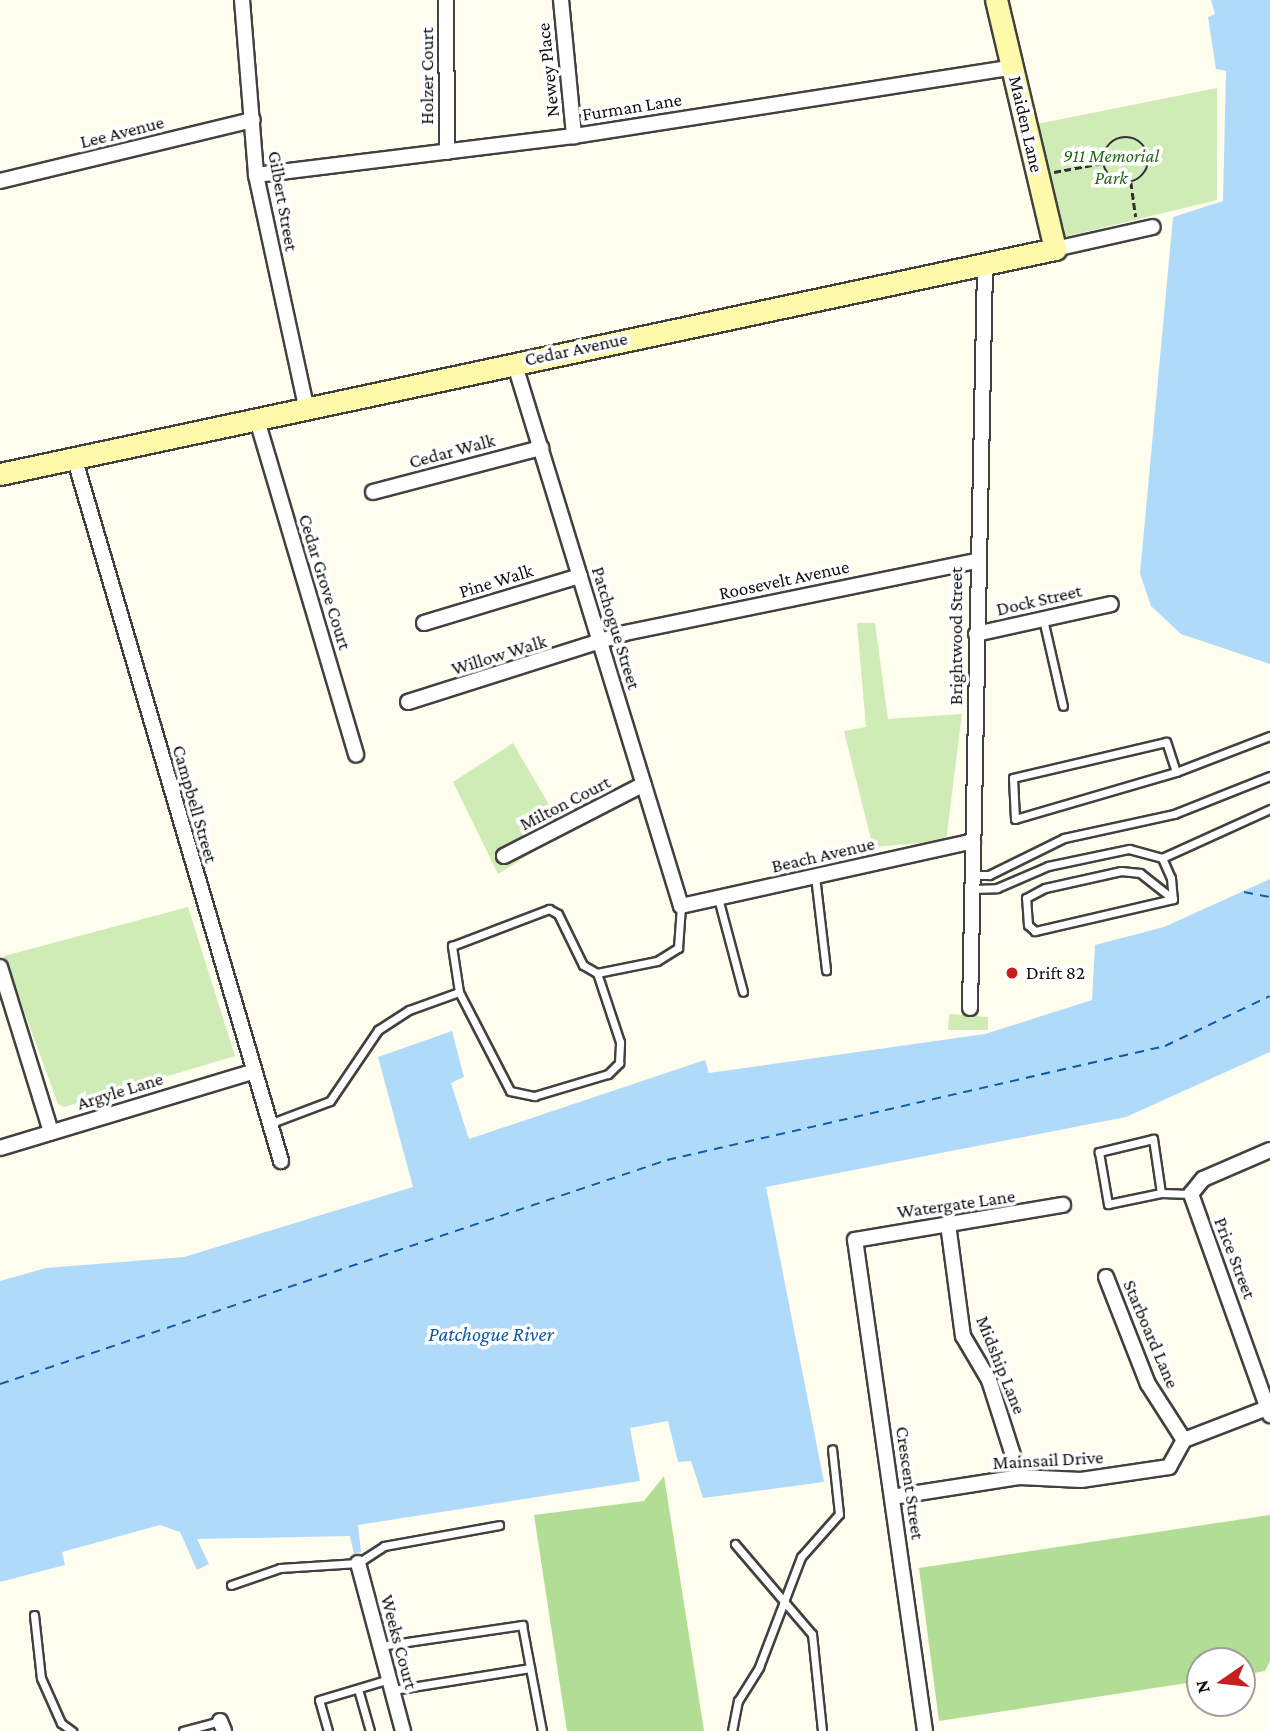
<!DOCTYPE html>
<style>
body{margin:0}
#map{position:relative;width:1270px;height:1731px;overflow:hidden;background:#fffdee;font-family:"Crimson Pro",serif}
div>[style]{position:absolute}
.green>*{inset:0;background:#cfecb6}
.forest>*{inset:0;background:#b1dd94}
.water>*{inset:0;background:#b0daf9}
.ferry>*{height:2px;margin-top:-1px;transform-origin:0;background:repeating-linear-gradient(90deg,#105ca7 0 9px,transparent 0 16px)}
.path>*{height:2.5px;margin-top:-1.25px;transform-origin:0;background:repeating-linear-gradient(90deg,#303030 0 7px,transparent 0 10.5px)}
.path>.ring{margin:-1.25px;padding:0;box-sizing:content-box;background:none;border:2.5px solid #303030;border-radius:50%}
.roads{filter:drop-shadow(2px 0 #414141) drop-shadow(-2px 0 #414141) drop-shadow(0 2px #414141) drop-shadow(0 -2px #414141)}
.lane>*{height:7px;margin:-3.5px;padding:0 3.5px;transform-origin:3.5px;border-radius:3.5px;background:#fff}
.street>*{height:14px;margin:-7px;padding:0 7px;transform-origin:7px;border-radius:7px;background:#fff}
.secondary>*{height:21px;margin:-10.5px;padding:0 10.5px;transform-origin:10.5px;border-radius:10.5px;background:#fffaa9}
.dots>*{width:19px;height:19px;translate:-50% -50%;box-sizing:border-box;border:4px solid #fff;border-radius:50%}
span{translate:-50% -50%;white-space:nowrap;text-align:center;line-height:1.15;-webkit-text-stroke:7px #fff;paint-order:stroke}
.street-label{font-size:19px;color:#0e0e0e}
.park-label{font-size:19px;color:#26691a;font-style:italic}
.poi-label{font-size:19px;color:#0e0e0e}
.left{translate:0 -50%;text-align:left}
.water-label{font-size:21px;color:#105ca7;font-style:italic}
.north{position:absolute;left:1186px;top:1647px;width:70px;height:70px;box-sizing:border-box;background:#fff;border:2px solid #9f9f9f;border-radius:50%;rotate:256deg;font-size:19px;font-weight:700;line-height:28px;text-align:center;color:#0e0e0e}
.north::after{content:'';display:block;margin:auto;width:24px;height:32px;background:#c5201e;clip-path:polygon(50% 0,100% 100%,50% 72%,0 100%)}
</style>
<div id="map">
<div class="green">
<div style="clip-path:polygon(1217px 88px,1217px 200px,1064px 237px,1037px 124px)"></div>
<div style="clip-path:polygon(857px 623px,875px 623px,888px 719px,962px 714px,946px 841px,873px 847px,844px 731px,866px 727px)"></div>
<div style="clip-path:polygon(513px 743px,565px 832px,498px 874px,453px 782px)"></div>
<div style="clip-path:polygon(188px 907px,235px 1056px,64px 1107px,58px 1104px,4px 956px)"></div>
<div style="clip-path:polygon(949px 1014px,988px 1017px,988px 1030px,948px 1030px)"></div>
</div>
<div class="forest">
<div style="clip-path:polygon(664px 1476px,704px 1731px,567px 1731px,534px 1515px,644px 1501px)"></div>
<div style="clip-path:polygon(1270px 1515px,1270px 1661px,1265px 1671px,1242px 1675px,1242px 1661px,1200px 1661px,1200px 1681px,939px 1721px,919px 1568px)"></div>
</div>
<div class="water">
<div style="clip-path:polygon(1211px 0,1270px 0,1270px 664px,1181px 634px,1151px 606px,1140px 574px,1173px 217px,1223px 201px,1226px 71px,1216px 69px,1208px 17px,1215px 14px)"></div>
<div style="clip-path:polygon(1270px 879px,1270px 1052px,1126px 1117px,766px 1187px,824px 1482px,703px 1498px,691px 1461px,678px 1462px,668px 1421px,630px 1428px,640px 1481px,358px 1525px,361px 1552px,354px 1554px,350px 1536px,197px 1539px,209px 1564px,197px 1570px,180px 1532px,160px 1525px,62px 1552px,65px 1565px,0 1582px,0 1281px,46px 1268px,184px 1257px,413px 1187px,378px 1057px,452px 1031px,464px 1077px,451px 1083px,469px 1139px,705px 1060px,709px 1073px,985px 1034px,1092px 1000px,1095px 945px,1164px 927px)"></div>
</div>
<div class="ferry">
<div style="left:1244px;top:892px;width:26px;rotate:11deg"></div>
<div style="left:0;top:1384px;width:704px;rotate:-18.56deg"></div>
<div style="left:667px;top:1160px;width:511px;rotate:-12.89deg"></div>
<div style="left:1165px;top:1046px;width:116px;rotate:-25.5deg"></div>
</div>
<div class="path">
<div class="ring" style="left:1103px;top:137px;width:43.5px;height:43.5px"></div>
<div style="left:1054px;top:172px;width:50px;rotate:-10.4deg"></div>
<div style="left:1131px;top:182px;width:35px;rotate:82deg"></div>
</div>
<div class="roads">
<div class="lane">
<div style="left:1043px;top:619px;width:89px;rotate:77.1deg"></div>
<div style="left:1176px;top:772px;width:32px;rotate:-108deg"></div>
<div style="left:1166px;top:742px;width:157px;rotate:166.8deg"></div>
<div style="left:1013px;top:778px;width:41px;rotate:87.2deg"></div>
<div style="left:1015px;top:819px;width:168px;rotate:-16.3deg"></div>
<div style="left:1176px;top:772px;width:101px;rotate:-21deg"></div>
<div style="left:1162px;top:858px;width:22px;rotate:66deg"></div>
<div style="left:1171px;top:878px;width:21px;rotate:85deg"></div>
<div style="left:1121px;top:871px;width:19px;rotate:6deg"></div>
<div style="left:1140px;top:873px;width:42px;rotate:38.2deg"></div>
<div style="left:1173px;top:899px;width:142px;rotate:166.9deg"></div>
<div style="left:1035px;top:931px;width:9px;rotate:-139deg"></div>
<div style="left:1028px;top:925px;width:27px;rotate:-94deg"></div>
<div style="left:1026px;top:898px;width:21px;rotate:-28deg"></div>
<div style="left:1045px;top:888px;width:78px;rotate:-12.6deg"></div>
<div style="left:973px;top:875px;width:16px"></div>
<div style="left:989px;top:875px;width:84px;rotate:-26.3deg"></div>
<div style="left:1064px;top:838px;width:113px;rotate:-12.3deg"></div>
<div style="left:1174px;top:814px;width:103px;rotate:-21.6deg"></div>
<div style="left:815px;top:876px;width:95px;rotate:83.3deg"></div>
<div style="left:972px;top:889px;width:25px;rotate:-2deg"></div>
<div style="left:997px;top:888px;width:56px;rotate:-23.3deg"></div>
<div style="left:1048px;top:866px;width:83px;rotate:-11.9deg"></div>
<div style="left:1129px;top:849px;width:34px;rotate:15deg"></div>
<div style="left:1162px;top:858px;width:119px;rotate:-24.4deg"></div>
<div style="left:718px;top:898px;width:97px;rotate:75.1deg"></div>
<div style="left:459px;top:992px;width:111px;rotate:62.7deg"></div>
<div style="left:510px;top:1091px;width:25px;rotate:12deg"></div>
<div style="left:534px;top:1096px;width:77px;rotate:-16.6deg"></div>
<div style="left:608px;top:1074px;width:16px;rotate:-45deg"></div>
<div style="left:619px;top:1063px;width:21px;rotate:-87deg"></div>
<div style="left:620px;top:1042px;width:73px;rotate:-108.4deg"></div>
<div style="left:269px;top:1124px;width:65px;rotate:-20.7deg"></div>
<div style="left:330px;top:1101px;width:86px;rotate:-55.9deg"></div>
<div style="left:378px;top:1030px;width:37px;rotate:-33deg"></div>
<div style="left:409px;top:1010px;width:53px;rotate:-19.8deg"></div>
<div style="left:459px;top:992px;width:47px;rotate:-98.7deg"></div>
<div style="left:452px;top:946px;width:104px;rotate:-20.9deg"></div>
<div style="left:549px;top:909px;width:10px;rotate:29deg"></div>
<div style="left:558px;top:914px;width:57px;rotate:63.9deg"></div>
<div style="left:583px;top:965px;width:16px;rotate:30deg"></div>
<div style="left:597px;top:973px;width:61px;rotate:-11.3deg"></div>
<div style="left:657px;top:961px;width:25px;rotate:-32deg"></div>
<div style="left:678px;top:948px;width:42px;rotate:-85.9deg"></div>
<div style="left:1161px;top:1193px;width:55px;rotate:-98.4deg"></div>
<div style="left:1153px;top:1139px;width:56px;rotate:166.5deg"></div>
<div style="left:1099px;top:1152px;width:53px;rotate:80.2deg"></div>
<div style="left:1108px;top:1204px;width:54px;rotate:-11.7deg"></div>
<div style="left:1161px;top:1193px;width:30px;rotate:2deg"></div>
<div style="left:735px;top:1544px;width:118px;rotate:49.5deg"></div>
<div style="left:812px;top:1634px;width:98px;rotate:84.1deg"></div>
<div style="left:231px;top:1585px;width:52px;rotate:-19.1deg"></div>
<div style="left:280px;top:1568px;width:78px;rotate:-3.7deg"></div>
<div style="left:358px;top:1563px;width:31px;rotate:-33deg"></div>
<div style="left:384px;top:1546px;width:117px;rotate:-10.3deg"></div>
<div style="left:34px;top:1615px;width:63px;rotate:83.7deg"></div>
<div style="left:41px;top:1678px;width:49px;rotate:66deg"></div>
<div style="left:61px;top:1723px;width:14px;rotate:36deg"></div>
<div style="left:380px;top:1646px;width:144px;rotate:-8.4deg"></div>
<div style="left:522px;top:1625px;width:108px;rotate:79.3deg"></div>
<div style="left:358px;top:1689px;width:44px;rotate:74.1deg"></div>
<div style="left:393px;top:1690px;width:139px;rotate:-9.1deg"></div>
<div style="left:183px;top:1731px;width:38px;rotate:-15deg"></div>
<div style="left:328px;top:1731px;width:32px;rotate:-106deg"></div>
<div style="left:319px;top:1700px;width:73px;rotate:-16.7deg"></div>
<div style="left:732px;top:1731px;width:31px;rotate:-79deg"></div>
<div style="left:738px;top:1701px;width:40px;rotate:-58deg"></div>
<div style="left:759px;top:1667px;width:118px;rotate:-69.1deg"></div>
<div style="left:801px;top:1557px;width:57px;rotate:-48.5deg"></div>
<div style="left:839px;top:1514px;width:65px;rotate:-96.1deg"></div>
</div>
<div class="street">
<div style="left:242px;top:0;width:176px;rotate:85.4deg"></div>
<div style="left:256px;top:175px;width:236px;rotate:77.8deg"></div>
<div style="left:446px;top:0;width:152px;rotate:89.6deg"></div>
<div style="left:561px;top:0;width:137px;rotate:84.5deg"></div>
<div style="left:256px;top:175px;width:320px;rotate:-7deg"></div>
<div style="left:574px;top:136px;width:444px;rotate:-8.9deg"></div>
<div style="left:0;top:181px;width:260px;rotate:-13.6deg"></div>
<div style="left:1055px;top:249px;width:100px;rotate:-12.7deg"></div>
<div style="left:514px;top:362px;width:569px;rotate:72.93deg"></div>
<div style="left:681px;top:906px;width:299px;rotate:-12.5deg"></div>
<div style="left:257px;top:420px;width:349px;rotate:73.5deg"></div>
<div style="left:74px;top:457px;width:734px;rotate:73.61deg"></div>
<div style="left:373px;top:492px;width:174px;rotate:-14.7deg"></div>
<div style="left:424px;top:623px;width:163px;rotate:-16.8deg"></div>
<div style="left:976px;top:634px;width:138px;rotate:-12.5deg"></div>
<div style="left:408px;top:702px;width:228px;rotate:-17.6deg"></div>
<div style="left:625px;top:633px;width:358px;rotate:-11.6deg"></div>
<div style="left:504px;top:856px;width:157px;rotate:-27.2deg"></div>
<div style="left:0;top:967px;width:173px;rotate:72.8deg"></div>
<div style="left:970px;top:1008px;width:744px;rotate:-88.84deg"></div>
<div style="left:0;top:1148px;width:263px;rotate:-16.8deg"></div>
<div style="left:1270px;top:1150px;width:73px;rotate:156.6deg"></div>
<div style="left:1203px;top:1179px;width:19px;rotate:129deg"></div>
<div style="left:1191px;top:1194px;width:235px;rotate:70.3deg"></div>
<div style="left:948px;top:1224px;width:113px;rotate:82.4deg"></div>
<div style="left:963px;top:1336px;width:51px;rotate:59.4deg"></div>
<div style="left:989px;top:1380px;width:102px;rotate:72.3deg"></div>
<div style="left:1106px;top:1277px;width:115px;rotate:68.6deg"></div>
<div style="left:1148px;top:1384px;width:67px;rotate:57.3deg"></div>
<div style="left:892px;top:1497px;width:130px;rotate:-8.9deg"></div>
<div style="left:1020px;top:1477px;width:61px;rotate:2.8deg"></div>
<div style="left:1081px;top:1480px;width:89px;rotate:-8.4deg"></div>
<div style="left:1169px;top:1467px;width:31px;rotate:-61deg"></div>
<div style="left:1184px;top:1440px;width:89px;rotate:-21.1deg"></div>
<div style="left:358px;top:1563px;width:174px;rotate:75deg"></div>
<div style="left:220px;top:1721px;width:11px;rotate:68deg"></div>
<div style="left:925px;top:1731px;width:496px;rotate:-98.1deg"></div>
<div style="left:855px;top:1240px;width:211px;rotate:-9.6deg"></div>
</div>
<div class="secondary">
<div style="left:0;top:474px;width:1079px;rotate:-12.04deg"></div>
<div style="left:1055px;top:249px;width:256px;rotate:-103.3deg"></div>
</div>
</div>
<div class="dots">
<div style="left:1012px;top:973px;background:#c5201e"></div>
</div>
<div class="street-label">
<span style="left:548px;top:70px;rotate:-96deg">Newey Place</span>
<span style="left:427px;top:76px;rotate:-90deg">Holzer Court</span>
<span style="left:632px;top:107px;rotate:-9deg">Furman Lane</span>
<span style="left:1026px;top:124px;rotate:77deg">Maiden Lane</span>
<span style="left:122px;top:132px;rotate:-14deg">Lee Avenue</span>
<span style="left:283px;top:201px;rotate:80deg">Gilbert Street</span>
<span style="left:576px;top:349px;rotate:-12deg">Cedar Avenue</span>
<span style="left:452px;top:451px;rotate:-15deg">Cedar Walk</span>
<span style="left:784px;top:580px;rotate:-12deg">Roosevelt Avenue</span>
<span style="left:496px;top:581px;rotate:-17deg">Pine Walk</span>
<span style="left:325px;top:582px;rotate:73deg">Cedar Grove Court</span>
<span style="left:1039px;top:600px;rotate:-13deg">Dock Street</span>
<span style="left:616px;top:628px;rotate:73deg">Patchogue Street</span>
<span style="left:956px;top:636px;rotate:-90deg">Brightwood Street</span>
<span style="left:499px;top:655px;rotate:-17deg">Willow Walk</span>
<span style="left:565px;top:803px;rotate:-27deg">Milton Court</span>
<span style="left:195px;top:804px;rotate:74deg">Campbell Street</span>
<span style="left:823px;top:855px;rotate:-13deg">Beach Avenue</span>
<span style="left:120px;top:1091px;rotate:-17deg">Argyle Lane</span>
<span style="left:956px;top:1204px;rotate:-8deg">Watergate Lane</span>
<span style="left:1235px;top:1258px;rotate:69deg">Price Street</span>
<span style="left:1151px;top:1334px;rotate:67deg">Starboard Lane</span>
<span style="left:1001px;top:1365px;rotate:68deg">Midship Lane</span>
<span style="left:1048px;top:1460px;rotate:-3deg">Mainsail Drive</span>
<span style="left:910px;top:1483px;rotate:82deg">Crescent Street</span>
<span style="left:399px;top:1642px;rotate:75deg">Weeks Court</span>
</div>
<div class="park-label">
<span style="left:1111px;top:167px">911 Memorial<br>Park</span>
</div>
<div class="poi-label">
<span class="left" style="left:1026px;top:973px">Drift 82</span>
</div>
<div class="water-label">
<span style="left:491px;top:1334px">Patchogue River</span>
</div>
<div class="north">N</div>
</div>
